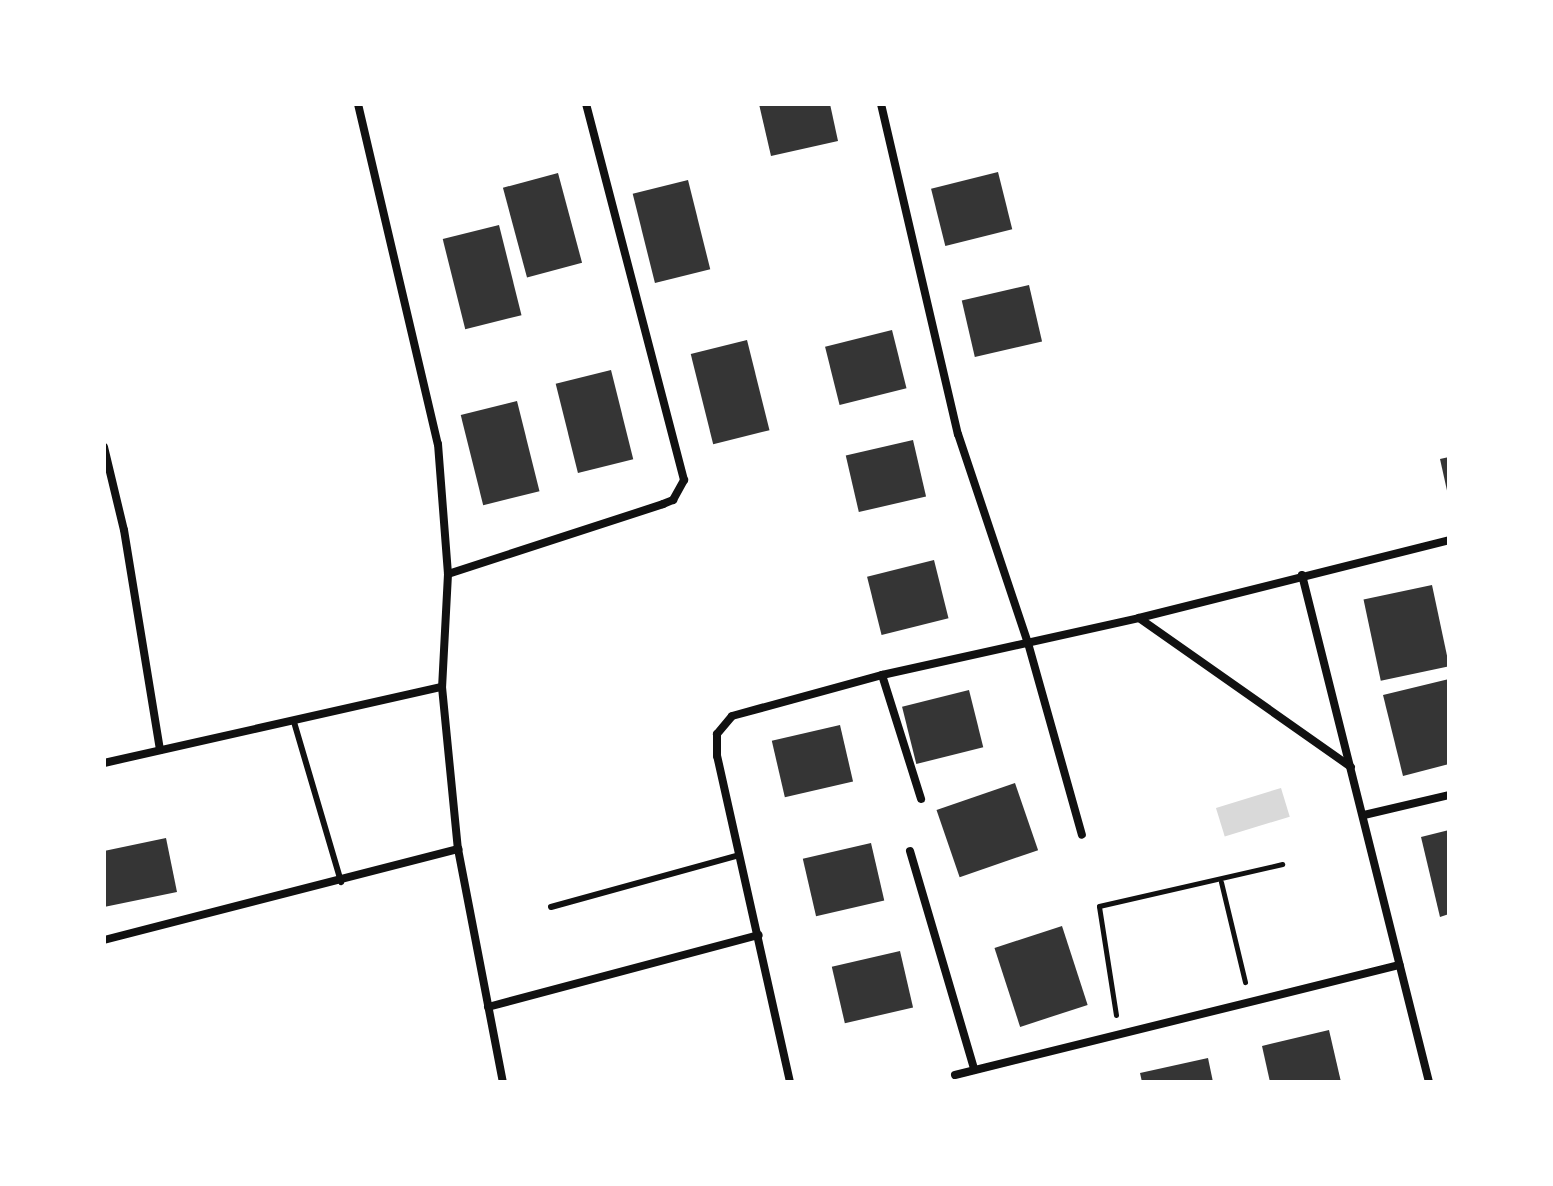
<!DOCTYPE html>
<style>
body{margin:0}
#map{position:relative;width:1553px;height:1186px;overflow:hidden;background:#fff;font-family:Cabin,sans-serif}
div>[style]{position:absolute}
.water>*{inset:0;background:#d9d9d9;transform-origin:0 0}
.building>*{inset:0;background:#353535;transform-origin:0 0}
.path>*{height:5px;margin:-2.5px;padding:0 2.5px;transform-origin:2.5px;border-radius:2.5px;background:#111}
.service>*{height:6px;margin:-3px;padding:0 3px;transform-origin:3px;border-radius:3px;background:#111}
.minor>*{height:8px;margin:-4px;padding:0 4px;transform-origin:4px;border-radius:4px;background:#111}
span{translate:-50% -50%;white-space:nowrap;text-align:center;line-height:1.15;-webkit-text-stroke:6px #fff;paint-order:stroke}
.frame{position:absolute;inset:0;border:106px solid #fff;pointer-events:none}
</style>
<div id="map">
<div class="water">
<div style="left:1281px;top:788px;width:30px;height:68px;rotate:73deg"></div>
</div>
<div class="building">
<div style="clip-path:polygon(759px 104px,830px 104px,838px 141px,771px 156px)"></div>
<div style="left:998px;top:172px;width:59px;height:69px;rotate:76deg"></div>
<div style="left:558px;top:173px;width:93px;height:57px;rotate:75deg"></div>
<div style="left:688px;top:180px;width:92px;height:57px;rotate:76deg"></div>
<div style="left:499px;top:225px;width:93px;height:58px;rotate:76deg"></div>
<div style="left:1029px;top:285px;width:58px;height:69px;rotate:77deg"></div>
<div style="left:892px;top:330px;width:60px;height:69px;rotate:76deg"></div>
<div style="left:747px;top:340px;width:93px;height:58px;rotate:76deg"></div>
<div style="left:611px;top:370px;width:92px;height:57px;rotate:76deg"></div>
<div style="left:517px;top:401px;width:93px;height:58px;rotate:76deg"></div>
<div style="left:913px;top:440px;width:58px;height:69px;rotate:77deg"></div>
<div style="clip-path:polygon(1449px 457px,1449px 494px,1448px 495px,1440px 459px)"></div>
<div style="left:934px;top:560px;width:60px;height:69px;rotate:76deg"></div>
<div style="left:1432px;top:585px;width:83px;height:70px;rotate:78deg"></div>
<div style="clip-path:polygon(1449px 679px,1449px 764px,1403px 776px,1383px 695px)"></div>
<div style="left:969px;top:690px;width:59px;height:69px;rotate:76deg"></div>
<div style="left:840px;top:725px;width:58px;height:70px;rotate:77deg"></div>
<div style="left:1015px;top:783px;width:71px;height:83px;rotate:71deg"></div>
<div style="clip-path:polygon(1449px 830px,1449px 914px,1440px 917px,1421px 837px)"></div>
<div style="clip-path:polygon(166px 838px,177px 892px,104px 907px,104px 851px)"></div>
<div style="left:871px;top:843px;width:59px;height:70px;rotate:77deg"></div>
<div style="left:1062px;top:926px;width:83px;height:71px;rotate:72deg"></div>
<div style="left:900px;top:951px;width:58px;height:70px;rotate:77deg"></div>
<div style="clip-path:polygon(1329px 1030px,1341px 1082px,1270px 1082px,1262px 1046px)"></div>
<div style="clip-path:polygon(1208px 1058px,1213px 1082px,1142px 1082px,1140px 1073px)"></div>
</div>
<div class="path">
<div style="left:1221px;top:882px;width:103px;rotate:76.5deg"></div>
<div style="left:1116px;top:1015px;width:110px;rotate:-98.9deg"></div>
<div style="left:1099px;top:906px;width:188px;rotate:-12.9deg"></div>
</div>
<div class="service">
<div style="left:294px;top:722px;width:167px;rotate:73.6deg"></div>
<div style="left:551px;top:907px;width:196px;rotate:-15.4deg"></div>
</div>
<div class="minor">
<div style="left:358px;top:104px;width:349px;rotate:76.8deg"></div>
<div style="left:438px;top:444px;width:130px;rotate:85.6deg"></div>
<div style="left:448px;top:574px;width:113px;rotate:93deg"></div>
<div style="left:442px;top:687px;width:163px;rotate:84.4deg"></div>
<div style="left:458px;top:849px;width:237px;rotate:79.1deg"></div>
<div style="left:881px;top:104px;width:339px;rotate:76.9deg"></div>
<div style="left:958px;top:434px;width:220px;rotate:71.5deg"></div>
<div style="left:1028px;top:643px;width:199px;rotate:74.3deg"></div>
<div style="left:104px;top:447px;width:85px;rotate:76.5deg"></div>
<div style="left:124px;top:530px;width:223px;rotate:80.7deg"></div>
<div style="left:448px;top:574px;width:226px;rotate:-18deg"></div>
<div style="left:663px;top:504px;width:11px;rotate:-22deg"></div>
<div style="left:673px;top:500px;width:23px;rotate:-61deg"></div>
<div style="left:684px;top:480px;width:389px;rotate:-104.6deg"></div>
<div style="left:1302px;top:575px;width:523px;rotate:75.94deg"></div>
<div style="left:1139px;top:618px;width:259px;rotate:35.1deg"></div>
<div style="left:882px;top:675px;width:130px;rotate:72.5deg"></div>
<div style="left:104px;top:763px;width:346px;rotate:-12.7deg"></div>
<div style="left:1364px;top:815px;width:87px;rotate:-13.2deg"></div>
<div style="left:910px;top:851px;width:226px;rotate:73.6deg"></div>
<div style="left:104px;top:940px;width:366px;rotate:-14.4deg"></div>
<div style="left:488px;top:1007px;width:280px;rotate:-14.9deg"></div>
<div style="left:955px;top:1075px;width:458px;rotate:-13.9deg"></div>
<div style="left:790px;top:1082px;width:334px;rotate:-102.6deg"></div>
<div style="left:717px;top:756px;width:22px;rotate:-90deg"></div>
<div style="left:717px;top:734px;width:23px;rotate:-50deg"></div>
<div style="left:732px;top:716px;width:156px;rotate:-15.3deg"></div>
<div style="left:882px;top:675px;width:263px;rotate:-12.5deg"></div>
<div style="left:1139px;top:618px;width:320px;rotate:-14.1deg"></div>
</div>
<div class="frame"></div>
</div>
